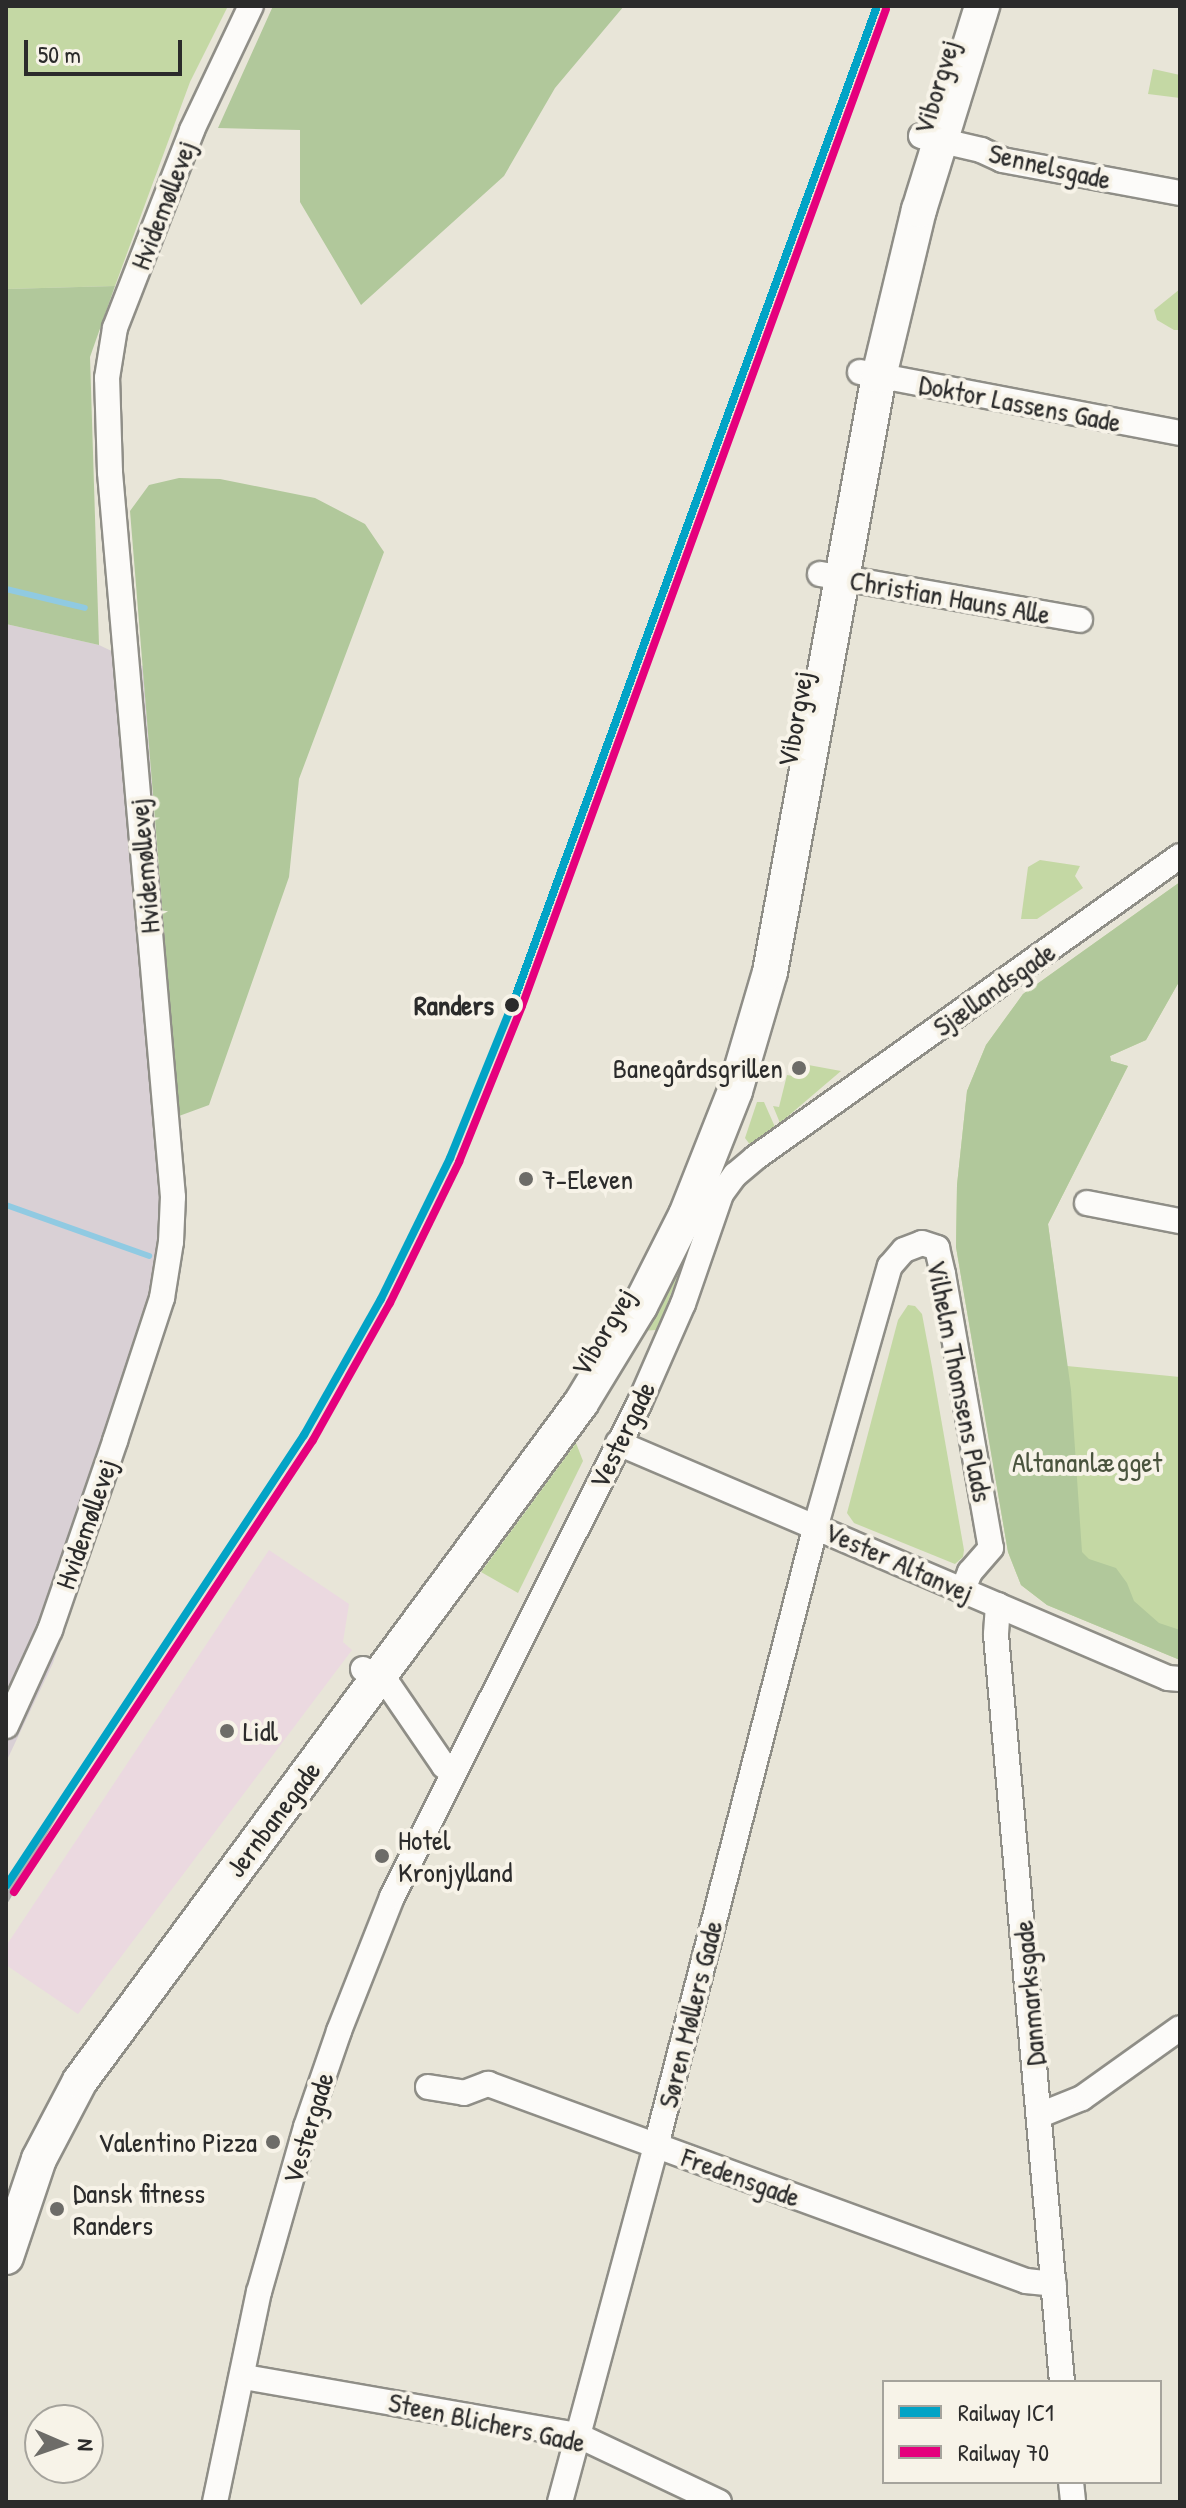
<!DOCTYPE html>
<meta charset="utf-8">
<style>
body{margin:0}
#map{position:relative;width:1186px;height:2508px;overflow:hidden;background:#e8e5d8;font-family:"Patrick Hand",sans-serif}
div>[style]{position:absolute}
.built>*{inset:0;background:#ebd9e0}
.industrial>*{inset:0;background:#d9d0d5}
.green>*{inset:0;background:#c4d8a4}
.forest>*{inset:0;background:#b1c89b}
.stream>*{height:6px;margin:-3px;padding:0 3px;transform-origin:3px;border-radius:3px;background:#90cae2}
.roads{filter:drop-shadow(2px 0 #8f8e87) drop-shadow(-2px 0 #8f8e87) drop-shadow(0 2px #8f8e87) drop-shadow(0 -2px #8f8e87)}
.street>*{height:24px;margin:-12px;padding:0 12px;transform-origin:12px;border-radius:12px;background:#fcfbf9}
.secondary>*{height:34px;margin:-17px;padding:0 17px;transform-origin:17px;border-radius:17px;background:#fcfbf9}
.rail>*{height:6px;margin:-3px;padding:0 3px;transform-origin:3px;border-radius:3px;background:#b3b3b1}
.rail-1>*{height:8px;margin:-4px;padding:0 4px;transform-origin:4px;border-radius:4px;background:#02a3c6}
.rail-2>*{height:8px;margin:-4px;padding:0 4px;transform-origin:4px;border-radius:4px;background:#e5007d}
.dots>*{width:22px;height:22px;translate:-50% -50%;box-sizing:border-box;border:4px solid #f7f3e8;border-radius:50%}
span{translate:-50% -50%;white-space:nowrap;text-align:center;line-height:1.15;-webkit-text-stroke:8px #f7f3e8;paint-order:stroke}
.street-label{font-size:28px;color:#2b2b2b}
.stop-label{font-size:28px;color:#2b2b2b;font-weight:700}
.right{translate:-100% -50%;text-align:right}
.poi-label{font-size:28px;color:#2b2b2b}
.left{translate:0 -50%;text-align:left}
.park-label{font-size:28px;color:#4a543e}
.frame{position:absolute;inset:0;border:8px solid #2b2b2b;pointer-events:none}
.legend{position:absolute;left:882px;top:2380px;width:280px;height:104px;box-sizing:border-box;background:#f7f3e8;border:2px solid #a5a39c;margin:0;padding:10px 14px;list-style:none;font-size:24px;color:#2b2b2b}
.legend li{display:flex;align-items:center;gap:16px;height:40px}
.legend b{width:40px;border:2px solid #a5a39c}
.north{position:absolute;left:24px;top:2404px;width:80px;height:80px;box-sizing:border-box;background:#f7f3e8;border:2px solid #a5a39c;border-radius:50%;rotate:92deg;font-size:22px;font-weight:700;line-height:32px;text-align:center;color:#2b2b2b}
.north::after{content:'';display:block;margin:auto;width:28px;height:36px;background:#6d6c68;clip-path:polygon(50% 0,100% 100%,50% 72%,0 100%)}
.scale{position:absolute;left:24px;top:40px;width:158px;height:36px;box-sizing:border-box;border:4px solid #2b2b2b;border-top:0;padding-left:10px;font-size:24px;line-height:28px;white-space:nowrap;color:#2b2b2b;-webkit-text-stroke:6px #f7f3e8;paint-order:stroke}
</style>
<div id="map">
<div class="built">
<div style="clip-path:polygon(269px 1550px,349px 1604px,343px 1642px,352px 1650px,78px 2014px,6px 1965px,6px 1946px)"></div>
</div>
<div class="industrial">
<div style="clip-path:polygon(6px 624px,99px 645px,143px 666px,186px 1227px,173px 1294px,147px 1381px,53px 1663px,6px 1762px)"></div>
</div>
<div class="green">
<div style="clip-path:polygon(6px 6px,228px 6px,190px 82px,115px 286px,6px 289px)"></div>
<div style="clip-path:polygon(1153px 69px,1180px 75px,1180px 98px,1148px 94px)"></div>
<div style="clip-path:polygon(1180px 289px,1180px 330px,1174px 330px,1157px 320px,1154px 310px)"></div>
<div style="clip-path:polygon(1040px 860px,1080px 866px,1075px 876px,1083px 888px,1037px 919px,1021px 919px,1028px 867px)"></div>
<div style="clip-path:polygon(1180px 882px,1180px 980px,1146px 1040px,1110px 1056px,1111px 1061px,1128px 1066px,1048px 1224px,1067px 1366px,1180px 1377px,1180px 1660px,1047px 1605px,1021px 1585px,1008px 1552px,956px 1247px,957px 1185px,967px 1091px,986px 1045px,1023px 994px)"></div>
<div style="clip-path:polygon(803px 1064px,841px 1071px,780px 1123px,773px 1106px,779px 1107px,787px 1075px,800px 1077px)"></div>
<div style="clip-path:polygon(757px 1102px,764px 1102px,775px 1127px,751px 1146px,745px 1138px)"></div>
<div style="clip-path:polygon(672px 1271px,678px 1276px,660px 1322px,656px 1330px,640px 1331px)"></div>
<div style="clip-path:polygon(908px 1305px,915px 1306px,922px 1314px,932px 1367px,964px 1550px,963px 1557px,955px 1564px,854px 1523px,847px 1513px,898px 1320px)"></div>
<div style="clip-path:polygon(576px 1443px,583px 1461px,518px 1593px,481px 1572px)"></div>
</div>
<div class="forest">
<div style="clip-path:polygon(273px 6px,624px 6px,555px 88px,504px 176px,361px 305px,300px 202px,300px 130px,218px 128px)"></div>
<div style="clip-path:polygon(115px 286px,90px 357px,99px 645px,6px 624px,6px 289px)"></div>
<div style="clip-path:polygon(179px 478px,220px 479px,315px 498px,365px 524px,384px 552px,299px 779px,289px 877px,209px 1105px,179px 1116px,130px 511px,149px 485px)"></div>
<div style="clip-path:polygon(1180px 882px,1180px 980px,1146px 1040px,1110px 1056px,1111px 1061px,1128px 1066px,1048px 1224px,1071px 1390px,1082px 1552px,1089px 1559px,1116px 1568px,1127px 1583px,1134px 1601px,1159px 1623px,1180px 1630px,1180px 1660px,1047px 1605px,1021px 1585px,1008px 1552px,956px 1247px,957px 1185px,967px 1091px,986px 1045px,1023px 994px)"></div>
</div>
<div class="stream">
<div style="left:6px;top:589px;width:81px;rotate:13.5deg"></div>
<div style="left:6px;top:1205px;width:152px;rotate:19.6deg"></div>
</div>
<div class="roads">
<div class="street">
<div style="left:921px;top:136px;width:62px;rotate:13.1deg"></div>
<div style="left:981px;top:150px;width:23px;rotate:25deg"></div>
<div style="left:1002px;top:160px;width:181px;rotate:10.5deg"></div>
<div style="left:860px;top:372px;width:326px;rotate:10.8deg"></div>
<div style="left:820px;top:574px;width:264px;rotate:10deg"></div>
<div style="left:1087px;top:1203px;width:95px;rotate:11deg"></div>
<div style="left:618px;top:1443px;width:598px;rotate:23.14deg"></div>
<div style="left:1168px;top:1678px;width:12px;rotate:5deg"></div>
<div style="left:998px;top:1605px;width:30px;rotate:94deg"></div>
<div style="left:996px;top:1635px;width:750px;rotate:84.95deg"></div>
<div style="left:363px;top:1669px;width:32px;rotate:34deg"></div>
<div style="left:390px;top:1687px;width:96px;rotate:55.6deg"></div>
<div style="left:444px;top:1766px;width:10px;rotate:29deg"></div>
<div style="left:6px;top:1726px;width:106px;rotate:-65.4deg"></div>
<div style="left:50px;top:1630px;width:200px;rotate:-71deg"></div>
<div style="left:115px;top:1441px;width:151px;rotate:-71.8deg"></div>
<div style="left:162px;top:1298px;width:57px;rotate:-80.9deg"></div>
<div style="left:171px;top:1242px;width:45px;rotate:-87.5deg"></div>
<div style="left:173px;top:1197px;width:728px;rotate:-94.97deg"></div>
<div style="left:110px;top:472px;width:94px;rotate:-91.8deg"></div>
<div style="left:107px;top:378px;width:51px;rotate:-80.9deg"></div>
<div style="left:115px;top:328px;width:212px;rotate:-68.7deg"></div>
<div style="left:192px;top:130px;width:137px;rotate:-64.6deg"></div>
<div style="left:428px;top:2087px;width:36px;rotate:9deg"></div>
<div style="left:464px;top:2093px;width:26px;rotate:-21deg"></div>
<div style="left:488px;top:2084px;width:573px;rotate:20.11deg"></div>
<div style="left:1026px;top:2281px;width:28px;rotate:6deg"></div>
<div style="left:1040px;top:2115px;width:45px;rotate:-22deg"></div>
<div style="left:1082px;top:2098px;width:120px;rotate:-35.5deg"></div>
<div style="left:244px;top:2377px;width:338px;rotate:9.9deg"></div>
<div style="left:577px;top:2435px;width:157px;rotate:25.3deg"></div>
<div style="left:1071px;top:2482px;width:20px;rotate:84deg"></div>
<div style="left:215px;top:2502px;width:215px;rotate:-78.2deg"></div>
<div style="left:259px;top:2292px;width:172px;rotate:-74.1deg"></div>
<div style="left:306px;top:2127px;width:102px;rotate:-71deg"></div>
<div style="left:339px;top:2031px;width:144px;rotate:-68.4deg"></div>
<div style="left:392px;top:1897px;width:551px;rotate:-63.39deg"></div>
<div style="left:639px;top:1404px;width:109px;rotate:-66.3deg"></div>
<div style="left:683px;top:1304px;width:116px;rotate:-70.9deg"></div>
<div style="left:721px;top:1194px;width:24px;rotate:-54deg"></div>
<div style="left:735px;top:1175px;width:26px;rotate:-40deg"></div>
<div style="left:755px;top:1158px;width:521px;rotate:-35.4deg"></div>
<div style="left:560px;top:2502px;width:369px;rotate:-74.9deg"></div>
<div style="left:656px;top:2146px;width:641px;rotate:-75.55deg"></div>
<div style="left:816px;top:1525px;width:269px;rotate:-74.1deg"></div>
<div style="left:890px;top:1266px;width:21px;rotate:-49deg"></div>
<div style="left:904px;top:1250px;width:19px;rotate:-21deg"></div>
<div style="left:922px;top:1243px;width:16px;rotate:18deg"></div>
<div style="left:937px;top:1248px;width:27px;rotate:77deg"></div>
<div style="left:943px;top:1274px;width:278px;rotate:80.1deg"></div>
<div style="left:991px;top:1548px;width:32px;rotate:131deg"></div>
<div style="left:970px;top:1572px;width:18px;rotate:112deg"></div>
</div>
<div class="secondary">
<div style="left:6px;top:2257px;width:103px;rotate:-71.4deg"></div>
<div style="left:39px;top:2159px;width:88px;rotate:-62.3deg"></div>
<div style="left:80px;top:2081px;width:843px;rotate:-53.54deg"></div>
<div style="left:581px;top:1403px;width:114px;rotate:-58.7deg"></div>
<div style="left:640px;top:1306px;width:102px;rotate:-63.2deg"></div>
<div style="left:686px;top:1215px;width:133px;rotate:-68.4deg"></div>
<div style="left:735px;top:1091px;width:124px;rotate:-73.6deg"></div>
<div style="left:770px;top:972px;width:606px;rotate:-79.64deg"></div>
<div style="left:879px;top:376px;width:171px;rotate:-76.5deg"></div>
<div style="left:919px;top:210px;width:214px;rotate:-72.8deg"></div>
</div>
</div>
<div class="rail">
<div style="left:6px;top:1900px;width:127px;rotate:-60.2deg"></div>
</div>
<div class="rail-1">
<div style="left:6px;top:1886px;width:541px;rotate:-56.55deg"></div>
<div style="left:304px;top:1435px;width:156px;rotate:-60.5deg"></div>
<div style="left:381px;top:1299px;width:157px;rotate:-63.9deg"></div>
<div style="left:450px;top:1158px;width:167px;rotate:-67.9deg"></div>
<div style="left:513px;top:1003px;width:1061px;rotate:-69.94deg"></div>
</div>
<div class="rail-2">
<div style="left:14px;top:1892px;width:542px;rotate:-56.52deg"></div>
<div style="left:313px;top:1440px;width:157px;rotate:-60.7deg"></div>
<div style="left:390px;top:1303px;width:157px;rotate:-63.9deg"></div>
<div style="left:459px;top:1162px;width:168px;rotate:-68deg"></div>
<div style="left:522px;top:1006px;width:1061px;rotate:-69.94deg"></div>
</div>
<div class="dots">
<div style="left:512px;top:1005px;background:#2b2b2b"></div>
<div style="left:799px;top:1068px;background:#6d6c68"></div>
<div style="left:526px;top:1179px;background:#6d6c68"></div>
<div style="left:227px;top:1731px;background:#6d6c68"></div>
<div style="left:382px;top:1856px;background:#6d6c68"></div>
<div style="left:273px;top:2142px;background:#6d6c68"></div>
<div style="left:57px;top:2209px;background:#6d6c68"></div>
</div>
<div class="street-label">
<span style="left:936px;top:87px;rotate:-73deg">Viborgvej</span>
<span style="left:1050px;top:166px;rotate:13deg">Sennelsgade</span>
<span style="left:163px;top:205px;rotate:-69deg">Hvidemøllevej</span>
<span style="left:1020px;top:403px;rotate:11deg">Doktor Lassens Gade</span>
<span style="left:950px;top:597px;rotate:10deg">Christian Hauns Alle</span>
<span style="left:795px;top:719px;rotate:-80deg">Viborgvej</span>
<span style="left:144px;top:866px;rotate:-95deg">Hvidemøllevej</span>
<span style="left:994px;top:989px;rotate:-35deg">Sjællandsgade</span>
<span style="left:603px;top:1332px;rotate:-59deg">Viborgvej</span>
<span style="left:960px;top:1381px;rotate:79deg">Vilhelm Thomsens Plads</span>
<span style="left:622px;top:1435px;rotate:-64deg">Vestergade</span>
<span style="left:86px;top:1524px;rotate:-71deg">Hvidemøllevej</span>
<span style="left:899px;top:1562px;rotate:24deg">Vester Altanvej</span>
<span style="left:273px;top:1819px;rotate:-53deg">Jernbanegade</span>
<span style="left:1029px;top:1993px;rotate:-95deg">Danmarksgade</span>
<span style="left:690px;top:2014px;rotate:-76deg">Søren Møllers Gade</span>
<span style="left:308px;top:2128px;rotate:-73deg">Vestergade</span>
<span style="left:741px;top:2177px;rotate:20deg">Fredensgade</span>
<span style="left:487px;top:2422px;rotate:12deg">Steen Blichers Gade</span>
</div>
<div class="stop-label">
<span class="right" style="left:494px;top:1005px">Randers</span>
</div>
<div class="poi-label">
<span class="right" style="left:783px;top:1068px">Banegårdsgrillen</span>
<span class="left" style="left:542px;top:1179px">7-Eleven</span>
<span class="left" style="left:243px;top:1731px">Lidl</span>
<span class="left" style="left:398px;top:1856px">Hotel<br>Kronjylland</span>
<span class="right" style="left:257px;top:2142px">Valentino Pizza</span>
<span class="left" style="left:73px;top:2209px">Dansk fitness<br>Randers</span>
</div>
<div class="park-label">
<span style="left:1087px;top:1462px">Altananlægget</span>
</div>
<div class="frame"></div>
<ul class="legend">
<li><b style="height:10px;background:#02a3c6"></b>Railway IC1</li>
<li><b style="height:10px;background:#e5007d"></b>Railway 70</li>
</ul>
<div class="north">N</div>
<div class="scale">50 m</div>
</div>
